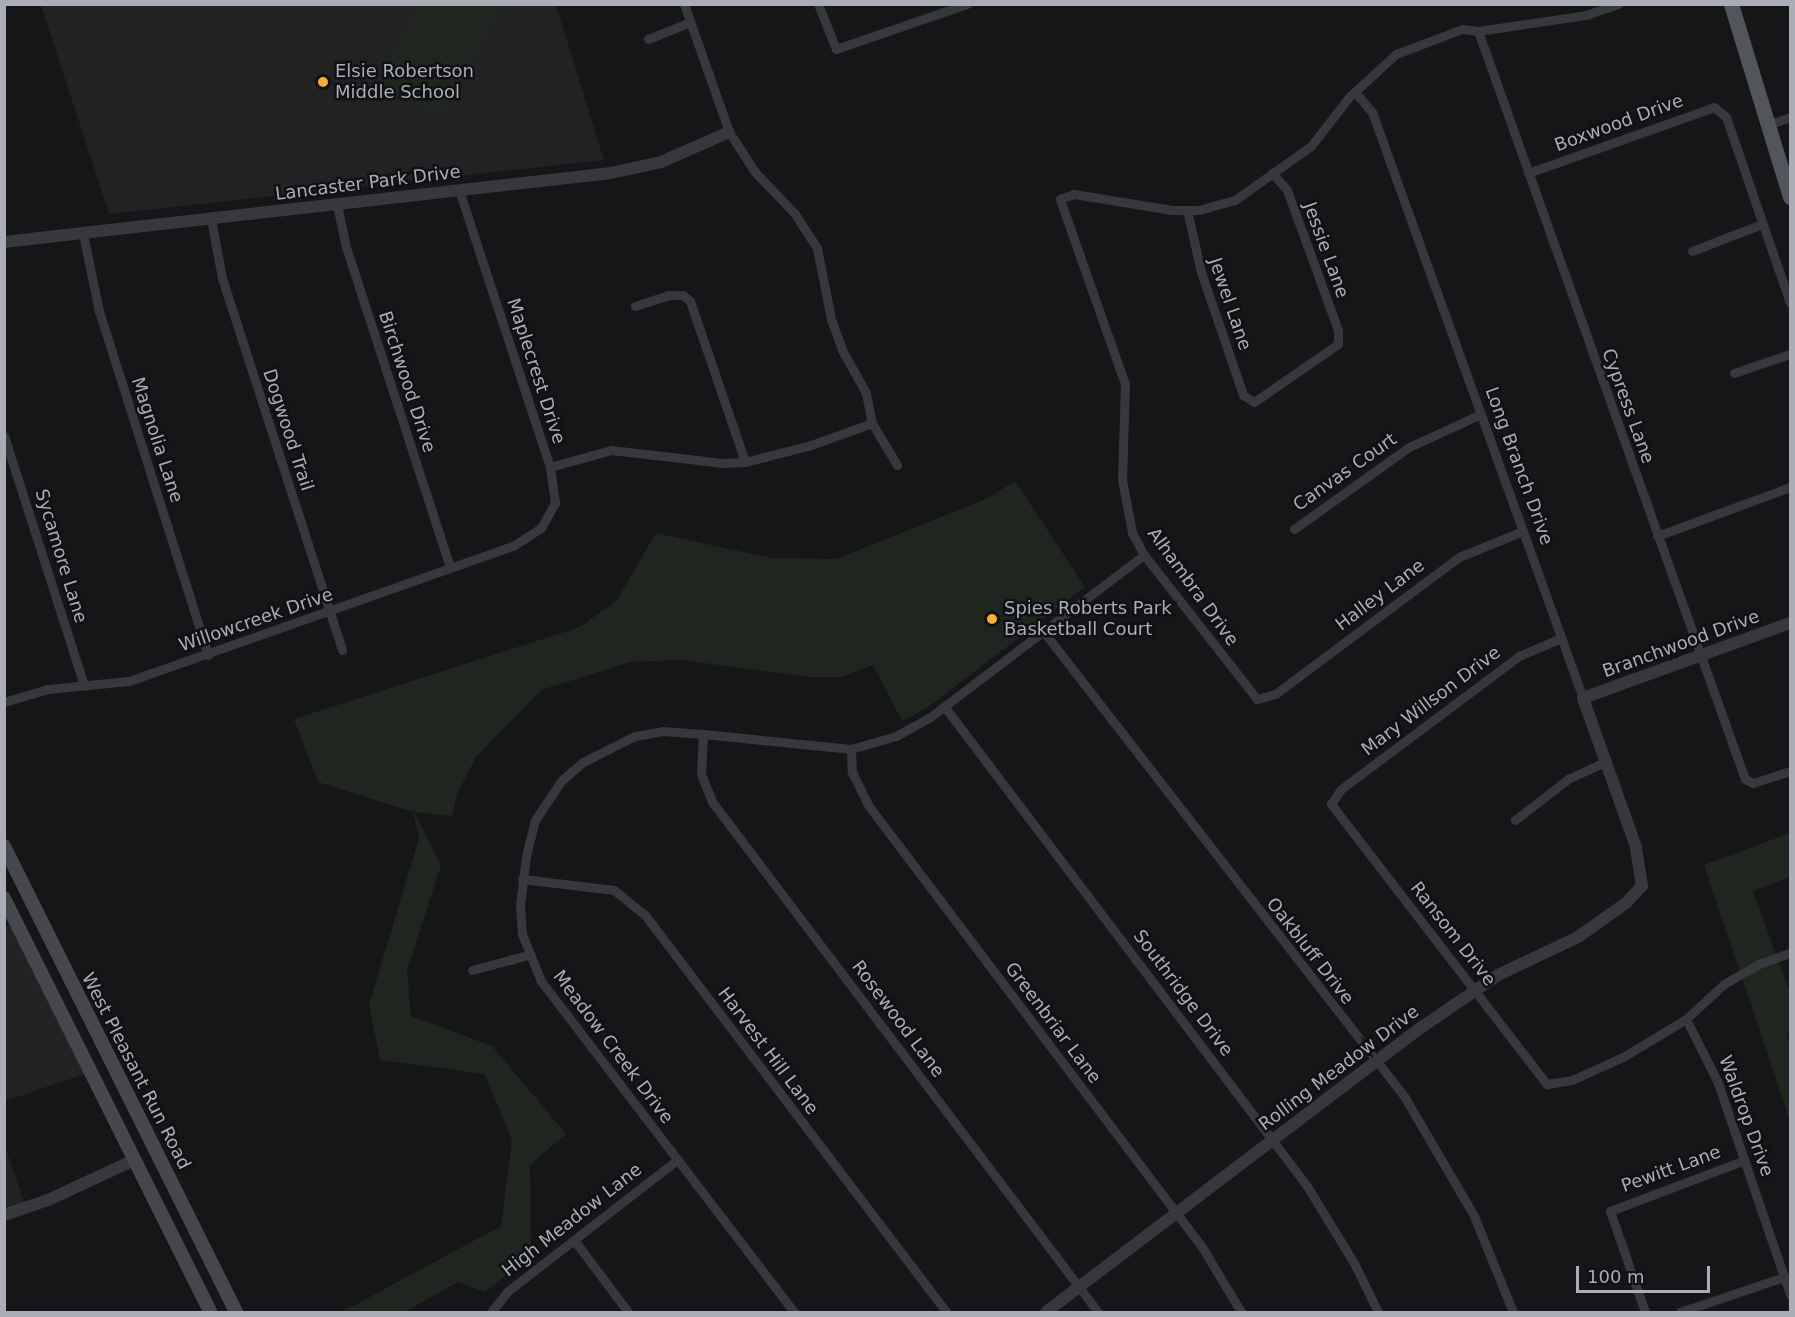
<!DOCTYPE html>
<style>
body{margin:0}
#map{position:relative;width:1795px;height:1317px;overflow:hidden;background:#161618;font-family:"DejaVu Sans",sans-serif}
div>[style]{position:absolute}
.built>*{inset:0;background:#222225}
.green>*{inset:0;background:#1e261f}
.minor>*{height:9px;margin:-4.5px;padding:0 4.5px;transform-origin:4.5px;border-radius:4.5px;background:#37383d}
.tertiary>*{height:12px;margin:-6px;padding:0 6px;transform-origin:6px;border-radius:6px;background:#37383d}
.secondary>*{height:14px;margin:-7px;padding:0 7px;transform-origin:7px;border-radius:7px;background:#45474d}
.primary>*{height:15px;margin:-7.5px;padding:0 7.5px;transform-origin:7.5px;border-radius:7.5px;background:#53555c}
.dots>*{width:16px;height:16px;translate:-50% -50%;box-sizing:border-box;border:3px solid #111113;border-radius:50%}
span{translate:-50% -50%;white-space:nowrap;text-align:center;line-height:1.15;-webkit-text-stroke:5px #111113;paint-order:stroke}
.poi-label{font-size:18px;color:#a8adb8}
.left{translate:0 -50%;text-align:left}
.street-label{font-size:18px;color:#a8adb8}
.frame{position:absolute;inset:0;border:6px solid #a8adb8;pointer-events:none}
.scale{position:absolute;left:1576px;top:1266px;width:134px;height:27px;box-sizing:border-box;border:3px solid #a8adb8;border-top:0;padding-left:8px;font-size:18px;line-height:21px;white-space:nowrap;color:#a8adb8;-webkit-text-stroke:4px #111113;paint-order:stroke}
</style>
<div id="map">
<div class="built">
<div style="clip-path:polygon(41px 5px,556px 5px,604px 160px,109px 214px)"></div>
<div style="clip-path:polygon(12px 925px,85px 1074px,5px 1101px,4px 928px)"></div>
<div style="clip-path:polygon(4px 1144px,25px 1204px,4px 1211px)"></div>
</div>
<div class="green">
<div style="clip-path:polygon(421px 4px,503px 5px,439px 117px,377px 81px)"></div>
<div style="clip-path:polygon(1015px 481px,1085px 587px,928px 707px,902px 721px,873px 665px,842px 677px,809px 677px,681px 660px,630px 662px,541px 690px,476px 757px,457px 794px,452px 816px,414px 812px,441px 865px,407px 971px,411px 1016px,492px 1046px,566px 1134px,530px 1165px,531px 1255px,485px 1292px,458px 1282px,405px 1312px,342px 1312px,501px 1226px,512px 1140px,485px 1074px,380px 1060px,369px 1005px,419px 838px,413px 812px,318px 782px,294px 719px,580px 627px,617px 600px,656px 533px,771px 558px,836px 559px,988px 498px)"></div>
<div style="clip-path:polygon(1790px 833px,1790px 877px,1753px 891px,1790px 993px,1790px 1031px,1786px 1033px,1790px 1045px,1790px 1121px,1704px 865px)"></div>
</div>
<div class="minor">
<div style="left:684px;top:4px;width:136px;rotate:70.6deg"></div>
<div style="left:729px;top:132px;width:48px;rotate:57deg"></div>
<div style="left:755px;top:172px;width:58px;rotate:46.4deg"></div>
<div style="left:795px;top:214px;width:40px;rotate:57.1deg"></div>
<div style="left:817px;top:248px;width:72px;rotate:78.8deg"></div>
<div style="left:831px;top:319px;width:33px;rotate:70deg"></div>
<div style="left:842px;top:350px;width:49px;rotate:60.8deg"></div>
<div style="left:866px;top:393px;width:31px;rotate:79deg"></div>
<div style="left:872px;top:423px;width:49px;rotate:59.2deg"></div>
<div style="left:818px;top:4px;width:48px;rotate:68.2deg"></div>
<div style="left:836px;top:49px;width:139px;rotate:-19deg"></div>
<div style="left:1478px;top:31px;width:794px;rotate:70.36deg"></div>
<div style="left:1745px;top:779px;width:9px;rotate:27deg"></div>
<div style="left:1753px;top:783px;width:39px;rotate:-18deg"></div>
<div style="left:648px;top:39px;width:45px;rotate:-22deg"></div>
<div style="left:1355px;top:92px;width:26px;rotate:50deg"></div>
<div style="left:1372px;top:112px;width:623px;rotate:70.2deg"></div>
<div style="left:1767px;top:125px;width:24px;rotate:-19deg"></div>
<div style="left:1528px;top:173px;width:197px;rotate:-19.5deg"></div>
<div style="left:1714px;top:107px;width:16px;rotate:40deg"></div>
<div style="left:1726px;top:117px;width:197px;rotate:71deg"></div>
<div style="left:337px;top:205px;width:43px;rotate:77.9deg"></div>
<div style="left:346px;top:247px;width:337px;rotate:72deg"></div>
<div style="left:1187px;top:210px;width:64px;rotate:77.3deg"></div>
<div style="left:1201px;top:272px;width:130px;rotate:71.1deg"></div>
<div style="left:1243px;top:395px;width:13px;rotate:32deg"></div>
<div style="left:1254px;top:402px;width:102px;rotate:-34.6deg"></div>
<div style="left:1338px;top:344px;width:14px;rotate:-90deg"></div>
<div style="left:1338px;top:330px;width:149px;rotate:-110deg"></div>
<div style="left:1287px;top:190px;width:23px;rotate:-131deg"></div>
<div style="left:211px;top:219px;width:60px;rotate:79.4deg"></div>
<div style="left:222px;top:278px;width:391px;rotate:72.1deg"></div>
<div style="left:83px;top:234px;width:79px;rotate:78.3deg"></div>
<div style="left:99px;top:311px;width:361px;rotate:72.4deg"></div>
<div style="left:1692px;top:251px;width:75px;rotate:-21.1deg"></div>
<div style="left:635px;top:306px;width:36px;rotate:-18deg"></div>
<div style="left:669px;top:295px;width:14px"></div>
<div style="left:683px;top:295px;width:9px;rotate:41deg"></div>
<div style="left:690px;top:301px;width:170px;rotate:71.1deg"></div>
<div style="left:1734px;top:373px;width:59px;rotate:-18.7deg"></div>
<div style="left:4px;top:436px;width:262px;rotate:72.2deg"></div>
<div style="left:550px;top:467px;width:63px;rotate:-15.6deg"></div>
<div style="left:611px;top:450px;width:114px;rotate:6.6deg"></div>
<div style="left:724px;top:463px;width:21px;rotate:-3deg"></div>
<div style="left:745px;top:462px;width:68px;rotate:-14.4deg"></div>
<div style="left:811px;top:445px;width:65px;rotate:-19.8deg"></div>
<div style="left:1294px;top:529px;width:141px;rotate:-35.5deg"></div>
<div style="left:1409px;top:447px;width:79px;rotate:-24.6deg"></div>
<div style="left:1523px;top:531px;width:69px;rotate:157.9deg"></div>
<div style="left:1459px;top:557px;width:229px;rotate:143.3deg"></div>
<div style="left:1275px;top:694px;width:19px;rotate:164deg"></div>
<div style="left:1257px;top:699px;width:183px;rotate:-128.1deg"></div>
<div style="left:1144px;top:555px;width:26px;rotate:-118deg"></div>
<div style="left:1132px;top:532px;width:53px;rotate:-100.9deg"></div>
<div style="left:1122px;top:480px;width:96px;rotate:-88.2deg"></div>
<div style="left:1125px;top:384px;width:196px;rotate:-109.4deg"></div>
<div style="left:1060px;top:199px;width:15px;rotate:-20deg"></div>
<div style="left:1074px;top:194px;width:99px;rotate:9.3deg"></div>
<div style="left:1172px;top:210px;width:27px"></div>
<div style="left:1199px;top:210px;width:37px;rotate:-16deg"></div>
<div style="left:1235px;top:200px;width:93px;rotate:-35.4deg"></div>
<div style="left:1311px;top:146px;width:62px;rotate:-52.2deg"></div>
<div style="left:1349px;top:97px;width:64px;rotate:-42.5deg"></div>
<div style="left:1396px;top:54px;width:71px;rotate:-20.7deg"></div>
<div style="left:1462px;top:29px;width:16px;rotate:7deg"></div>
<div style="left:1478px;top:31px;width:109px;rotate:-8.4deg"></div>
<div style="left:1586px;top:15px;width:34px;rotate:-19deg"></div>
<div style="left:1657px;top:536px;width:142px;rotate:-20.2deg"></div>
<div style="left:1043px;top:631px;width:589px;rotate:52.18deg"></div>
<div style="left:1404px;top:1096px;width:139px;rotate:59.7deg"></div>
<div style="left:1474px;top:1216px;width:104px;rotate:67.9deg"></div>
<div style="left:1561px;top:638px;width:46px;rotate:156.8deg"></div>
<div style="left:1519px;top:656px;width:222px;rotate:143.2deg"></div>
<div style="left:1341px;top:789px;width:18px;rotate:124deg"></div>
<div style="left:1331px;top:804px;width:354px;rotate:52.4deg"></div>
<div style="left:1547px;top:1084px;width:25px;rotate:-9deg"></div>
<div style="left:1572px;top:1080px;width:56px;rotate:-24.3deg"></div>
<div style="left:1623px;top:1057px;width:74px;rotate:-31.1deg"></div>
<div style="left:1686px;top:1019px;width:52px;rotate:-42.6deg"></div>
<div style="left:1724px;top:984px;width:40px;rotate:-29.7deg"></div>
<div style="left:1759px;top:964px;width:33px;rotate:-20deg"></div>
<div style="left:4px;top:702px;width:46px;rotate:-16.5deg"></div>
<div style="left:48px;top:689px;width:81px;rotate:-5.6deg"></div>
<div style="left:129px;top:681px;width:407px;rotate:-19.4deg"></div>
<div style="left:513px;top:546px;width:33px;rotate:-33deg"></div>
<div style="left:541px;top:528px;width:29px;rotate:-61deg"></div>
<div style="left:555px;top:503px;width:36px;rotate:-98deg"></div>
<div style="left:550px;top:467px;width:292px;rotate:-108.2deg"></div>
<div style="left:944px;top:706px;width:602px;rotate:52.9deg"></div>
<div style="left:1307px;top:1186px;width:90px;rotate:58.6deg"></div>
<div style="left:1354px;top:1263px;width:55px;rotate:63.9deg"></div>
<div style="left:703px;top:734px;width:40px;rotate:92.9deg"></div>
<div style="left:701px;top:774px;width:31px;rotate:68deg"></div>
<div style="left:713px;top:803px;width:638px;rotate:52.9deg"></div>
<div style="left:851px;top:749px;width:23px;rotate:88deg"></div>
<div style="left:852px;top:772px;width:37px;rotate:64deg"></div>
<div style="left:868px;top:805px;width:554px;rotate:52.92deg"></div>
<div style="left:1202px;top:1247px;width:76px;rotate:59deg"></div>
<div style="left:1515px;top:820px;width:67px;rotate:-37.7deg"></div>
<div style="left:1568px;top:779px;width:43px;rotate:-24.8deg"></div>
<div style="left:522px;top:879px;width:93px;rotate:6.8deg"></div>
<div style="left:614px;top:890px;width:40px;rotate:39deg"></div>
<div style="left:645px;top:915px;width:498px;rotate:52.8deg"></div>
<div style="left:472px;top:970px;width:58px;rotate:-15deg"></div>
<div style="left:1686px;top:1019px;width:72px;rotate:63.4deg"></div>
<div style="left:1718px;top:1083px;width:224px;rotate:71.2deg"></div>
<div style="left:574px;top:1240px;width:90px;rotate:53.1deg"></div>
<div style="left:491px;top:1312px;width:27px;rotate:-51deg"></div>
<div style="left:508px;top:1291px;width:215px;rotate:-37.8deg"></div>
<div style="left:794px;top:1312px;width:417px;rotate:-127.4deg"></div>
<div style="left:541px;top:981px;width:51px;rotate:-112deg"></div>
<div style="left:522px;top:934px;width:29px;rotate:-94deg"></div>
<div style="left:520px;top:905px;width:49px;rotate:-83deg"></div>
<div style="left:526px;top:856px;width:37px;rotate:-76deg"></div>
<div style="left:535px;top:820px;width:47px;rotate:-56.3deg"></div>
<div style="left:561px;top:781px;width:29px;rotate:-41deg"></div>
<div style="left:583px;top:762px;width:58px;rotate:-26.6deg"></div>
<div style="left:635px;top:736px;width:27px;rotate:-10deg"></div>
<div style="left:662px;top:731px;width:41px;rotate:4.2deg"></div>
<div style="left:703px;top:734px;width:149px;rotate:5.8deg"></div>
<div style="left:851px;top:749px;width:47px;rotate:-16.1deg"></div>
<div style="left:896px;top:736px;width:38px;rotate:-29deg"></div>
<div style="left:929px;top:718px;width:270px;rotate:-37.2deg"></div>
<div style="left:1645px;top:1312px;width:107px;rotate:-109.1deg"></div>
<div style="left:1610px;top:1211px;width:144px;rotate:-20.7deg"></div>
<div style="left:1680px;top:1312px;width:110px;rotate:-18.6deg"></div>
</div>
<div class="tertiary">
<div style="left:4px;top:242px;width:611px;rotate:-6.49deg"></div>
<div style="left:611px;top:173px;width:51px;rotate:-12.4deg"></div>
<div style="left:661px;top:162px;width:74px;rotate:-23.8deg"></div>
<div style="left:4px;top:1215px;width:46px;rotate:-18.8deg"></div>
<div style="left:48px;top:1200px;width:95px;rotate:-24.9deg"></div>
<div style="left:1046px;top:1312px;width:472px;rotate:-37.2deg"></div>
<div style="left:1422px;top:1027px;width:92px;rotate:-34.4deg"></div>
<div style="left:1498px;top:975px;width:89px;rotate:-25.4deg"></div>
<div style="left:1578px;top:937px;width:59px;rotate:-35.3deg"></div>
<div style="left:1626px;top:903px;width:23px;rotate:-47deg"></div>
<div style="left:1642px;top:886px;width:39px;rotate:-99deg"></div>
<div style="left:1636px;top:847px;width:158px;rotate:-109.6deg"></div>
<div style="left:1583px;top:698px;width:220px;rotate:-19.9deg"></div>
</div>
<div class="secondary">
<div style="left:4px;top:846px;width:521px;rotate:63.53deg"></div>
<div style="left:4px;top:898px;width:462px;rotate:63.5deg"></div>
</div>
<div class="primary">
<div style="left:1731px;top:4px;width:202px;rotate:73deg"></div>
</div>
<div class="dots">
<div style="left:323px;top:82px;background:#f2b134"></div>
<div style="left:992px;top:619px;background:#f2b134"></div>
</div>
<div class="poi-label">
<span class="left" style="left:335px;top:82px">Elsie Robertson<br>Middle School</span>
<span class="left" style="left:1004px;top:619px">Spies Roberts Park<br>Basketball Court</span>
</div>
<div class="street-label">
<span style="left:1619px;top:123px;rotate:-20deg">Boxwood Drive</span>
<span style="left:368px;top:183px;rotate:-7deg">Lancaster Park Drive</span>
<span style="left:1326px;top:250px;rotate:70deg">Jessie Lane</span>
<span style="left:1230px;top:304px;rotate:71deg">Jewel Lane</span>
<span style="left:536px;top:371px;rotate:72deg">Maplecrest Drive</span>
<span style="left:407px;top:382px;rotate:72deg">Birchwood Drive</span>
<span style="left:1628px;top:406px;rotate:70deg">Cypress Lane</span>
<span style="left:288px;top:430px;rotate:72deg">Dogwood Trail</span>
<span style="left:157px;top:440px;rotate:72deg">Magnolia Lane</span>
<span style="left:1519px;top:466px;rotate:70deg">Long Branch Drive</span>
<span style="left:1345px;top:472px;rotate:-35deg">Canvas Court</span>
<span style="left:61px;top:556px;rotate:73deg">Sycamore Lane</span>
<span style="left:1193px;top:587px;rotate:54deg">Alhambra Drive</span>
<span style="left:1380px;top:595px;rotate:-37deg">Halley Lane</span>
<span style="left:256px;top:620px;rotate:-19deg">Willowcreek Drive</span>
<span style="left:1681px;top:644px;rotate:-20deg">Branchwood Drive</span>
<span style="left:1431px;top:701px;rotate:-37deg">Mary Willson Drive</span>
<span style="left:1453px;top:934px;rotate:52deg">Ransom Drive</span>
<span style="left:1310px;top:951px;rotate:52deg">Oakbluff Drive</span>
<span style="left:1183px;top:993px;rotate:53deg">Southridge Drive</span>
<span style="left:898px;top:1019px;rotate:53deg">Rosewood Lane</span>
<span style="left:1053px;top:1023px;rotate:53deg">Greenbriar Lane</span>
<span style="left:613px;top:1047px;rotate:53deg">Meadow Creek Drive</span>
<span style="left:768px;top:1051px;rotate:53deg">Harvest Hill Lane</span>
<span style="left:1339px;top:1068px;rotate:-37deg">Rolling Meadow Drive</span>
<span style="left:136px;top:1071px;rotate:63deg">West Pleasant Run Road</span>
<span style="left:1746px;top:1116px;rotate:70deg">Waldrop Drive</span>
<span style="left:1671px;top:1169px;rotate:-20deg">Pewitt Lane</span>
<span style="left:572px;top:1220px;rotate:-38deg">High Meadow Lane</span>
</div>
<div class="frame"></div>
<div class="scale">100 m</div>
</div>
